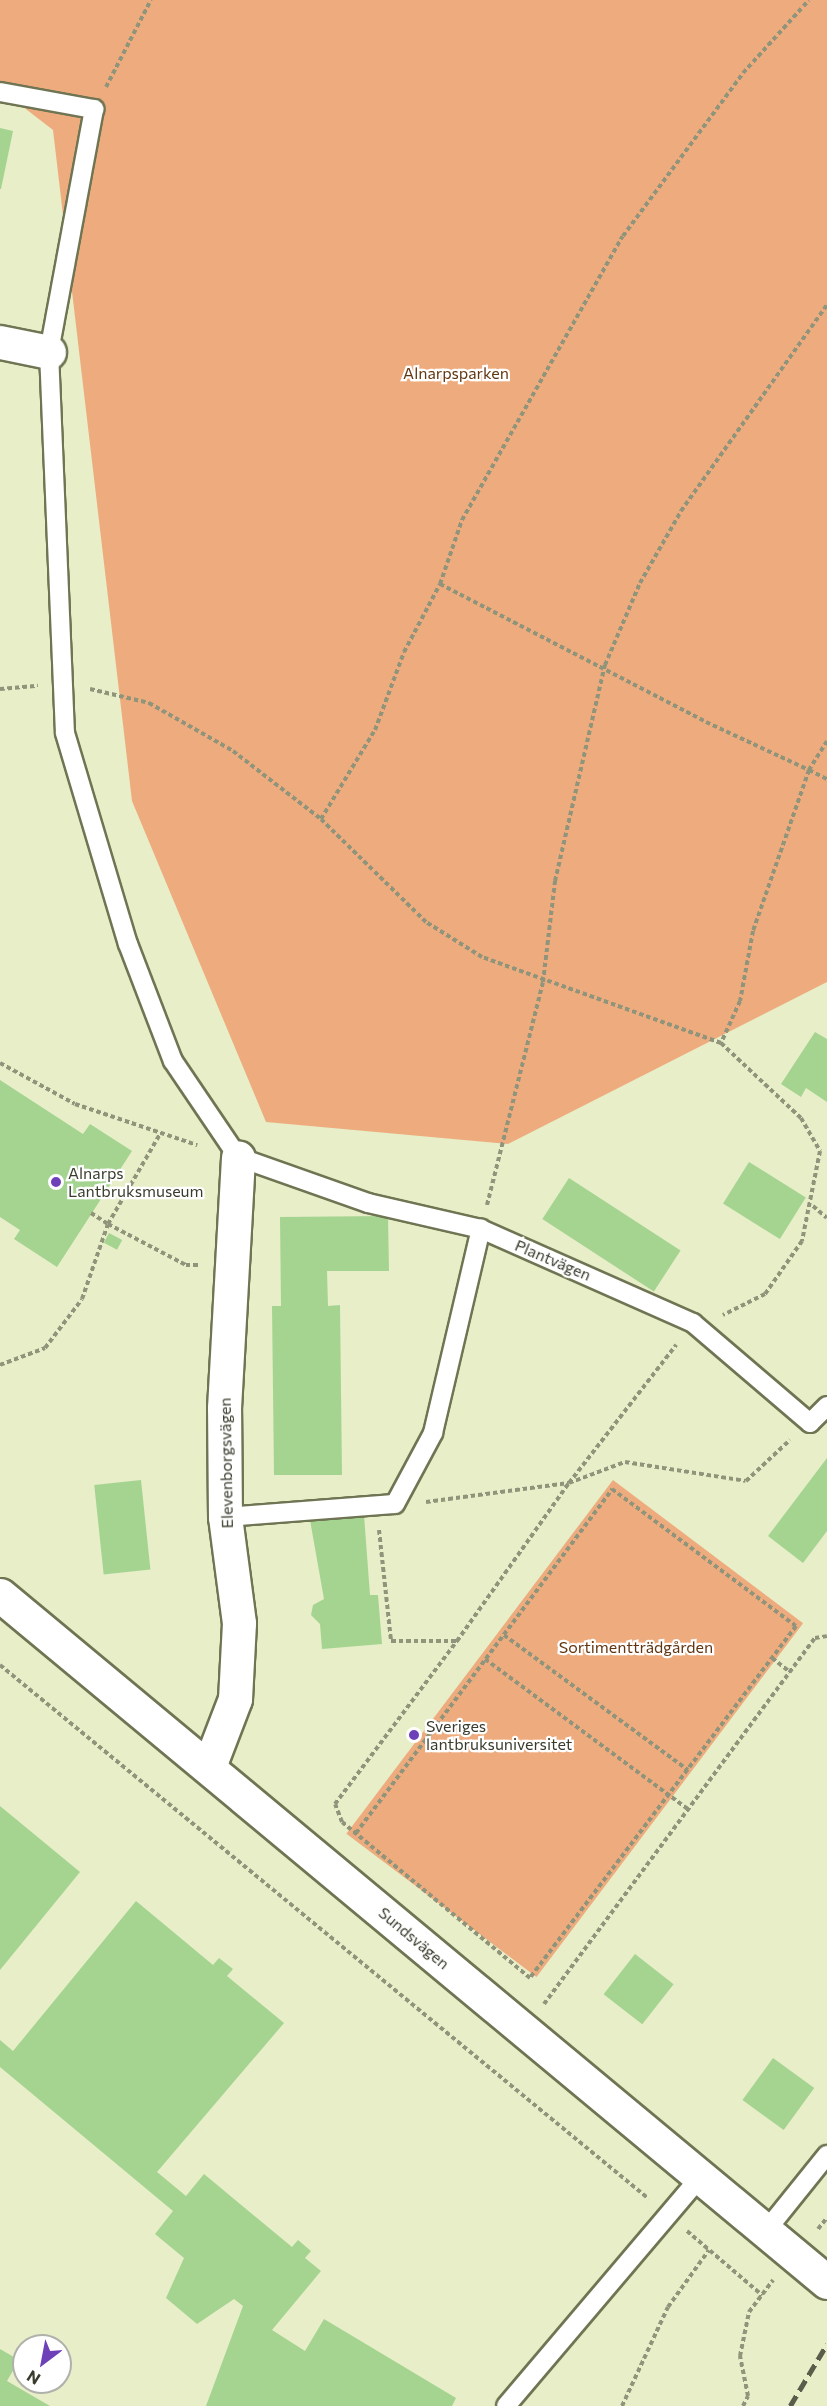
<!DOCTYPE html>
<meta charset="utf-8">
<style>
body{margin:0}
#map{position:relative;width:827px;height:2406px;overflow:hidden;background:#e7eec8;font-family:Commissioner,sans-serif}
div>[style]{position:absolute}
.green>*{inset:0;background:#eeac7e;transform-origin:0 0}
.building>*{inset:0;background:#a5d491;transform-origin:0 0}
.path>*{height:4px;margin-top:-2px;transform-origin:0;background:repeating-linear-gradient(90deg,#8f947a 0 4.5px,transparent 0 7.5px)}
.roads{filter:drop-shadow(2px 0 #6f7553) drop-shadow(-2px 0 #6f7553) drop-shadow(0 2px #6f7553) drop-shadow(0 -2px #6f7553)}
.lane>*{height:18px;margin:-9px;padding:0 9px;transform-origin:9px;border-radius:9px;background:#fff}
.street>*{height:33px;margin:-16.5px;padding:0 16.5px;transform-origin:16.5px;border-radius:16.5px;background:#fff}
.rail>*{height:4.5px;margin-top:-2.25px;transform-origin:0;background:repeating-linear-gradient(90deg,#595d4a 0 12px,transparent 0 18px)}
.dots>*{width:16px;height:16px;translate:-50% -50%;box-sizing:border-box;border:3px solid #fff;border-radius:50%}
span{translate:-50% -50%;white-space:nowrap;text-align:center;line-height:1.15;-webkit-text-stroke:4.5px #fff;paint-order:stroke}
.park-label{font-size:16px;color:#613510}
.poi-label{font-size:16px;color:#393c2d}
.left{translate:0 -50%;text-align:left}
.street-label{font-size:16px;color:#393c2d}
.north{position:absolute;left:12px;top:2334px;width:60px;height:60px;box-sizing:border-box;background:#fff;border:2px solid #b0b1ab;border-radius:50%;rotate:212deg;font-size:16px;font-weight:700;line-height:24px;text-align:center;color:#393c2d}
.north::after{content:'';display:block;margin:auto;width:21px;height:27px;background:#6e41b9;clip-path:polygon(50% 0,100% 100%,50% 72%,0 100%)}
</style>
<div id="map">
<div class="green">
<div style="clip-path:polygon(0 0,827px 0,827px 982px,508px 1144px,266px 1122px,132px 801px,53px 130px,0 89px)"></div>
<div style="left:613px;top:1480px;width:238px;height:443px;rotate:37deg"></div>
</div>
<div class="building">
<div style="clip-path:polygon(0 128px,13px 131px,1px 189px,0 189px)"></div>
<div style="clip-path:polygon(815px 1032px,827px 1039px,827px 1102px,806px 1088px,801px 1097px,781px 1084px)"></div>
<div style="clip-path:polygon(0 1080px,83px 1134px,90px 1124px,132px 1151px,57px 1267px,14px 1239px,20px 1230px,0 1217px)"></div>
<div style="left:749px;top:1162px;width:67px;height:49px;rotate:32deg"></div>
<div style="left:569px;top:1178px;width:133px;height:49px;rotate:33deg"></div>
<div style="clip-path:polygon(388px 1216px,389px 1271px,327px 1271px,328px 1306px,340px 1305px,342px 1475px,274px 1475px,272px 1306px,281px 1306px,280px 1217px)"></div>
<div style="left:109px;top:1233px;width:15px;height:11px;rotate:28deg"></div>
<div style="clip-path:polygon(827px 1458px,827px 1531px,803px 1563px,768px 1536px)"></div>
<div style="left:141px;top:1480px;width:90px;height:47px;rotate:84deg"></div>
<div style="clip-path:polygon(364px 1515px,370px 1595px,378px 1595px,382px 1644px,322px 1649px,320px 1624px,311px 1615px,313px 1605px,324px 1599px,310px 1520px)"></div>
<div style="clip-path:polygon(0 1806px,80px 1872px,0 1970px)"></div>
<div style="clip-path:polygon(136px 1901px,213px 1965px,219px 1958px,233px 1969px,227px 1976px,284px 2023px,157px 2172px,186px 2196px,204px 2174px,292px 2247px,298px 2240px,311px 2251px,305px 2258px,321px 2271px,272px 2330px,305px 2351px,324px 2319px,456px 2398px,452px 2406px,206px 2406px,243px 2306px,234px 2299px,197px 2324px,166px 2298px,184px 2258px,155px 2234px,173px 2211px,0 2067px,0 2040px,13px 2051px)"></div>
<div style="left:635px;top:1954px;width:49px;height:51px;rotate:38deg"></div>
<div style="left:773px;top:2058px;width:51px;height:52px;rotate:36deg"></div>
<div style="clip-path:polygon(0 2349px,19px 2360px,7px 2381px,50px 2406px,0 2406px)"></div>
</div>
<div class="path">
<div style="left:106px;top:87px;width:98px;rotate:-62.7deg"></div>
<div style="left:440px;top:584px;width:68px;rotate:-71deg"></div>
<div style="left:462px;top:520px;width:326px;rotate:-60.5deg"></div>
<div style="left:623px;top:236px;width:202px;rotate:-53.6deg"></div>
<div style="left:743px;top:73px;width:98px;rotate:-47.9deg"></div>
<div style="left:0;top:689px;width:38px;rotate:-5deg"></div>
<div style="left:90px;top:689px;width:61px;rotate:13.3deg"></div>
<div style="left:149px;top:703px;width:97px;rotate:29.7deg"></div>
<div style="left:233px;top:751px;width:111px;rotate:37.7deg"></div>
<div style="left:827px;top:741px;width:34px;rotate:122deg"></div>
<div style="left:809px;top:770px;width:170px;rotate:109.2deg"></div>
<div style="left:753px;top:931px;width:71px;rotate:100.5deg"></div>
<div style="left:740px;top:1001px;width:46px;rotate:114.3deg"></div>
<div style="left:721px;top:1043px;width:254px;rotate:-160.2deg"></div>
<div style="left:482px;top:957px;width:66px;rotate:-148deg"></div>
<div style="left:426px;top:922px;width:147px;rotate:-135.6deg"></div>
<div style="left:321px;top:819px;width:104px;rotate:-58.8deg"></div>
<div style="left:375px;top:730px;width:83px;rotate:-69.6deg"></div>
<div style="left:404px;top:652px;width:77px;rotate:-62.1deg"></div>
<div style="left:440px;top:584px;width:300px;rotate:27.4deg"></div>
<div style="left:706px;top:722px;width:114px;rotate:25deg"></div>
<div style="left:809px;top:770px;width:20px;rotate:27deg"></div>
<div style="left:721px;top:1043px;width:110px;rotate:43.2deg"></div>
<div style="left:801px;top:1118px;width:38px;rotate:60deg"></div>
<div style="left:820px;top:1151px;width:92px;rotate:101.3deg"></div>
<div style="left:802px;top:1241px;width:65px;rotate:124.9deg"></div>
<div style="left:765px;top:1294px;width:47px;rotate:153.4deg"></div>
<div style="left:0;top:1063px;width:85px;rotate:28.7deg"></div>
<div style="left:75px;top:1104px;width:129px;rotate:18.6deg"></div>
<div style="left:487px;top:1205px;width:230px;rotate:-75.9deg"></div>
<div style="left:543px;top:982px;width:102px;rotate:-83.2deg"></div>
<div style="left:555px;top:881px;width:222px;rotate:-77deg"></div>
<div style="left:605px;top:665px;width:89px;rotate:-66.9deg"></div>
<div style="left:640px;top:583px;width:83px;rotate:-60.3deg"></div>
<div style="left:681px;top:511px;width:252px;rotate:-54.7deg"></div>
<div style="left:813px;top:1206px;width:18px;rotate:41deg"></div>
<div style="left:91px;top:1213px;width:20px;rotate:33deg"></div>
<div style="left:108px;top:1224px;width:104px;rotate:-60deg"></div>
<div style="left:0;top:1365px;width:48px;rotate:-20.7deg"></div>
<div style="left:45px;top:1348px;width:61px;rotate:-52.9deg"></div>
<div style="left:82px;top:1299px;width:79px;rotate:-70.9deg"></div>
<div style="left:108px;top:1224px;width:88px;rotate:27.7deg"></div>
<div style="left:186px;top:1265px;width:12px"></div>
<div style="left:426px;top:1502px;width:144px;rotate:-7.6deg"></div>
<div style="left:569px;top:1483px;width:175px;rotate:-52.2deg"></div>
<div style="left:379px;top:1530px;width:112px;rotate:83.8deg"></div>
<div style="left:391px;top:1641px;width:66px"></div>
<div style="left:457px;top:1641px;width:194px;rotate:-54.7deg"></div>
<div style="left:569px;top:1483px;width:60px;rotate:-20.6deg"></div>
<div style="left:625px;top:1462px;width:122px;rotate:8.9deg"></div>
<div style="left:746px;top:1481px;width:60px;rotate:-43deg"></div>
<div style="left:504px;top:1635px;width:228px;rotate:36.3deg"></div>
<div style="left:772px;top:1658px;width:23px;rotate:38deg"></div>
<div style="left:485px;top:1659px;width:252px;rotate:36.5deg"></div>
<div style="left:0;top:1665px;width:840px;rotate:39.45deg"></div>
<div style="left:356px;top:1833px;width:429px;rotate:-53.3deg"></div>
<div style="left:612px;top:1489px;width:229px;rotate:36.7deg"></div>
<div style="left:796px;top:1626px;width:441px;rotate:127.1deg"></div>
<div style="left:530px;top:1978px;width:244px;rotate:-140.3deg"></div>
<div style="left:342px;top:1822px;width:19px;rotate:-111deg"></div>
<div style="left:335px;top:1804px;width:204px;rotate:-53.2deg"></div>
<div style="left:544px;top:2004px;width:455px;rotate:-53.5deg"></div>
<div style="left:815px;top:1638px;width:12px;rotate:-9deg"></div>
<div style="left:818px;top:2229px;width:14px;rotate:-51deg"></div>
<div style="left:687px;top:2231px;width:99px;rotate:40.5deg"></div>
<div style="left:622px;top:2406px;width:109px;rotate:-65.1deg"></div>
<div style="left:668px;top:2307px;width:70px;rotate:-54.3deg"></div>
<div style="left:743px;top:2406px;width:11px;rotate:-63deg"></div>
<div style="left:748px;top:2396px;width:41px;rotate:-101.3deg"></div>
<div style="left:740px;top:2356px;width:45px;rotate:-78.4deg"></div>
<div style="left:749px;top:2312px;width:40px;rotate:-53deg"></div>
</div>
<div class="roads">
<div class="lane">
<div style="left:0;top:92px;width:96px;rotate:10.3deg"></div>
<div style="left:94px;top:109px;width:247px;rotate:100.5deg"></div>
<div style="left:49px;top:352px;width:381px;rotate:87.6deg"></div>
<div style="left:65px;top:733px;width:220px;rotate:73.4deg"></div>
<div style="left:128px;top:944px;width:125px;rotate:69deg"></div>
<div style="left:173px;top:1061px;width:116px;rotate:55.9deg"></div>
<div style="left:238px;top:1157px;width:138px;rotate:19.5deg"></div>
<div style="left:368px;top:1203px;width:116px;rotate:13deg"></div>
<div style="left:481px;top:1229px;width:232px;rotate:23.9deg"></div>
<div style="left:693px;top:1323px;width:154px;rotate:40.5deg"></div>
<div style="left:810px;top:1423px;width:24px;rotate:-45deg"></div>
<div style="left:225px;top:1517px;width:170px;rotate:-4.4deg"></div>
<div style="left:395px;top:1504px;width:81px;rotate:-61.8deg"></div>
<div style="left:433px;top:1433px;width:210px;rotate:-76.8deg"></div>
<div style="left:765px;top:2232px;width:99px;rotate:-51.2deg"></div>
<div style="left:506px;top:2406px;width:300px;rotate:-49.7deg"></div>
</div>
<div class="street">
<div style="left:0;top:342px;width:50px;rotate:11.5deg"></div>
<div style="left:0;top:1595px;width:1075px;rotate:39.72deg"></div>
<div style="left:210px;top:1764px;width:70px;rotate:-69deg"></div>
<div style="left:235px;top:1699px;width:76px;rotate:-87deg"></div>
<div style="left:239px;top:1623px;width:107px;rotate:-97.5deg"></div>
<div style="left:225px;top:1517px;width:109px;rotate:-90.5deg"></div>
<div style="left:224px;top:1408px;width:251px;rotate:-86.8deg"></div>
</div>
</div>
<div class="rail">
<div style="left:790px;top:2406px;width:72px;rotate:-59.2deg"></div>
</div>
<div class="dots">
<div style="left:56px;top:1182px;background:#6e41b9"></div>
<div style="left:414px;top:1735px;background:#6e41b9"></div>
</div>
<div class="park-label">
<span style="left:456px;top:373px">Alnarpsparken</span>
<span style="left:636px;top:1647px">Sortimentträdgården</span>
</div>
<div class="poi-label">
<span class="left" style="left:68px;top:1182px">Alnarps<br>Lantbruksmuseum</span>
<span class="left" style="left:426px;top:1735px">Sveriges<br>lantbruksuniversitet</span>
</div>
<div class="street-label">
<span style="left:553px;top:1260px;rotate:23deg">Plantvägen</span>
<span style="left:226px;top:1463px;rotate:-91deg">Elevenborgsvägen</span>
<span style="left:414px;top:1938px;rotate:40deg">Sundsvägen</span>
</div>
<div class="north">N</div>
</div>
